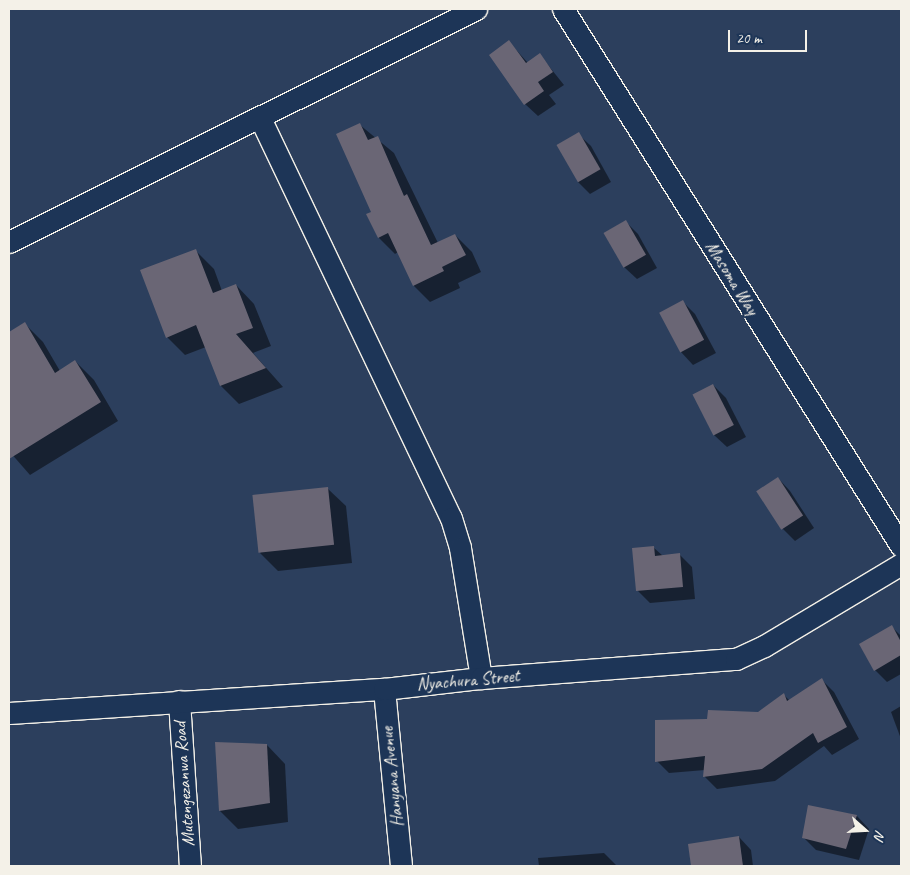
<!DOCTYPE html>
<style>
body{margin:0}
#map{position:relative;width:910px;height:875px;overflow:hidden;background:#2c3f5d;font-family:Caveat,sans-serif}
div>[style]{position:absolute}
.shadow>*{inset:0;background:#0007}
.building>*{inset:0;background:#6a6675;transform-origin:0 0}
.roads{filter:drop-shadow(1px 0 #f4f1e8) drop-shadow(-1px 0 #f4f1e8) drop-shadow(0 1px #f4f1e8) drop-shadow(0 -1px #f4f1e8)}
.minor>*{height:21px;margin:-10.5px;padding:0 10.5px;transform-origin:10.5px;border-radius:10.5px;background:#1d3557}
span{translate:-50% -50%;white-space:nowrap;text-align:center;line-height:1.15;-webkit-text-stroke:4.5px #1d3557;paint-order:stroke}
.street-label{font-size:18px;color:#f4f1e8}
.frame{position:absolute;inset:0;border:10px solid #f4f1e8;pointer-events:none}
.north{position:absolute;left:840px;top:805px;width:50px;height:50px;-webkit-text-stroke:4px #1d3557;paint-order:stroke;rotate:109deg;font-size:14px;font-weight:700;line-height:20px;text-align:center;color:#f4f1e8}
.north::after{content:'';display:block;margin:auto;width:18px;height:22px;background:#f4f1e8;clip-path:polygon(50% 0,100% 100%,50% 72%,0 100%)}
.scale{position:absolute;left:728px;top:30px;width:79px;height:22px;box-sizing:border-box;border:2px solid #f4f1e8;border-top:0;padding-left:6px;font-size:15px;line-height:18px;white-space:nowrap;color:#f4f1e8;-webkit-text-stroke:4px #1d3557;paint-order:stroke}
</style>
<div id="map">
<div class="shadow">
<div style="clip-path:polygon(509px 42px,528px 63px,540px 55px,564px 85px,549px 95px,556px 104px,538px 116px,525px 104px)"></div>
<div style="clip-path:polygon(360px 125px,394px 153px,438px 243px,455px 235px,472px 252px,481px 272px,458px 283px,460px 288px,430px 302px,414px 286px,398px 252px,395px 254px,379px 238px)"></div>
<div style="clip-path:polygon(578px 134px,591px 146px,611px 182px,590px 194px,578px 182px)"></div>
<div style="clip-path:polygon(625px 221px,638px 234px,657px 268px,637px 279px,624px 267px,605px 233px)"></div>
<div style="clip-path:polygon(195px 250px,214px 269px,222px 291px,236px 285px,254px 304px,271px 346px,253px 353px,283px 387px,239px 404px,221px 386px,206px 347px,185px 355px,167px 337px)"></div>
<div style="clip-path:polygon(683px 302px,695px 314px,716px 353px,693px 365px,681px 352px)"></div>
<div style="clip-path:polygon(24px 323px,43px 342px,60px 371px,75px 361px,94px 380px,118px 421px,30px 475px,9px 451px,9px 333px)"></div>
<div style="clip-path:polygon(713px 385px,726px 398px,746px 437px,727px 447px,714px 435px)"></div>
<div style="clip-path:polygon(778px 478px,790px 491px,814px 528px,795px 541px,783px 529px)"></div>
<div style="clip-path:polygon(327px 488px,346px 506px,352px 563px,278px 571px,260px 553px)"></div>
<div style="clip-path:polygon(653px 547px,663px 556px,679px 554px,692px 567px,695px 599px,650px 603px,638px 591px)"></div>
<div style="clip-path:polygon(892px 627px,901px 636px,901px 674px,887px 682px,875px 670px)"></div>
<div style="clip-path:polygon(822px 680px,834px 692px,859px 739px,832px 755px,824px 746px,775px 781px,717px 789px,705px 777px,705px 770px,669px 773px,657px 761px,709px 720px,758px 714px,784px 695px,790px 701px)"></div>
<div style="clip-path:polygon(901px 706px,901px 739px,891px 712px)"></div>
<div style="clip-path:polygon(216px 743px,267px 745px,285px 764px,288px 822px,238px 829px,220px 811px)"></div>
<div style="clip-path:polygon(809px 806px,857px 816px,869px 829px,859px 860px,816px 850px,803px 837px)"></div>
<div style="clip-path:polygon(739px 837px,751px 850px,753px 866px,692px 866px,690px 845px)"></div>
<div style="clip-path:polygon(604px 853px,617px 866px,539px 866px,538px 858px)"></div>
</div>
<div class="building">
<div style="clip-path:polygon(509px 40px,526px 63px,540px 53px,553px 72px,538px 82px,544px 91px,524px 105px,489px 55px)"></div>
<div style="clip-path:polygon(360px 123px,368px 140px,378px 136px,404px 196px,407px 194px,431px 245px,455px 234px,466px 255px,442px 267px,444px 271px,413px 286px,388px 233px,378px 238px,366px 214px,371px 212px,336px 134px)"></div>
<div style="left:579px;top:132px;width:43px;height:26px;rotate:60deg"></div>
<div style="left:626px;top:220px;width:40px;height:26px;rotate:60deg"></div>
<div style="clip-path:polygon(196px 249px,213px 293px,236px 284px,253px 328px,236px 334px,266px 368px,220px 386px,196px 325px,166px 338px,140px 270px)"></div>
<div style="left:683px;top:300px;width:45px;height:27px;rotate:62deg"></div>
<div style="clip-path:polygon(25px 322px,55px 373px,75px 360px,101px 402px,9px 459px,9px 332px)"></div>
<div style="left:713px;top:384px;width:46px;height:23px;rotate:63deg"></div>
<div style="left:778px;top:477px;width:46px;height:26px;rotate:57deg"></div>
<div style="left:328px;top:487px;width:58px;height:76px;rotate:84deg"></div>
<div style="clip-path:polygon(654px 546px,655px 556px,680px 553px,683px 587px,636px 591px,632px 548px)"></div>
<div style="clip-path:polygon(892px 625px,901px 642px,901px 655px,874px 671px,859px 644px)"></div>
<div style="clip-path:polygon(822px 678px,847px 727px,818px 743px,813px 733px,762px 769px,703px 777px,705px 756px,655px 762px,655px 720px,707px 719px,708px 710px,758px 712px,784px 693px,787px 701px)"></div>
<div style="clip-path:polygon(215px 742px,267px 744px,270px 803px,219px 811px)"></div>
<div style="clip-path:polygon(808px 805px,857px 815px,846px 849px,802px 838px)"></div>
<div style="clip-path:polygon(739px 836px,743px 866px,691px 866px,688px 844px)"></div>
</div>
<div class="roads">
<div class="minor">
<div style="left:563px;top:9px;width:635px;rotate:57.81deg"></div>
<div style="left:260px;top:118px;width:443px;rotate:64.5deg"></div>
<div style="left:451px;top:518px;width:31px;rotate:73deg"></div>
<div style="left:460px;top:548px;width:132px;rotate:80.8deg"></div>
<div style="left:9px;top:242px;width:522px;rotate:-26.52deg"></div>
<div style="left:384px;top:689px;width:178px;rotate:84.5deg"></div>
<div style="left:179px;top:701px;width:165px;rotate:86.2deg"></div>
<div style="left:9px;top:713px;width:376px;rotate:-3.7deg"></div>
<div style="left:384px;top:689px;width:98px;rotate:-6.5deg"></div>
<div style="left:481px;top:678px;width:256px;rotate:-4.3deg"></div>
<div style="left:736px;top:659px;width:31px;rotate:-25deg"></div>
<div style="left:764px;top:646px;width:160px;rotate:-30.9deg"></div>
</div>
</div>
<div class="street-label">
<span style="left:732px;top:278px;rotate:58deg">Masoma Way</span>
<span style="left:468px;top:680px;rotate:-5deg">Nyachura Street</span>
<span style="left:392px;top:777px;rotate:-96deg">Hanyana Avenue</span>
<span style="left:184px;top:784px;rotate:-94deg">Mutengezanwa Road</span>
</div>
<div class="frame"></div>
<div class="north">N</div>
<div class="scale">20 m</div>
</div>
